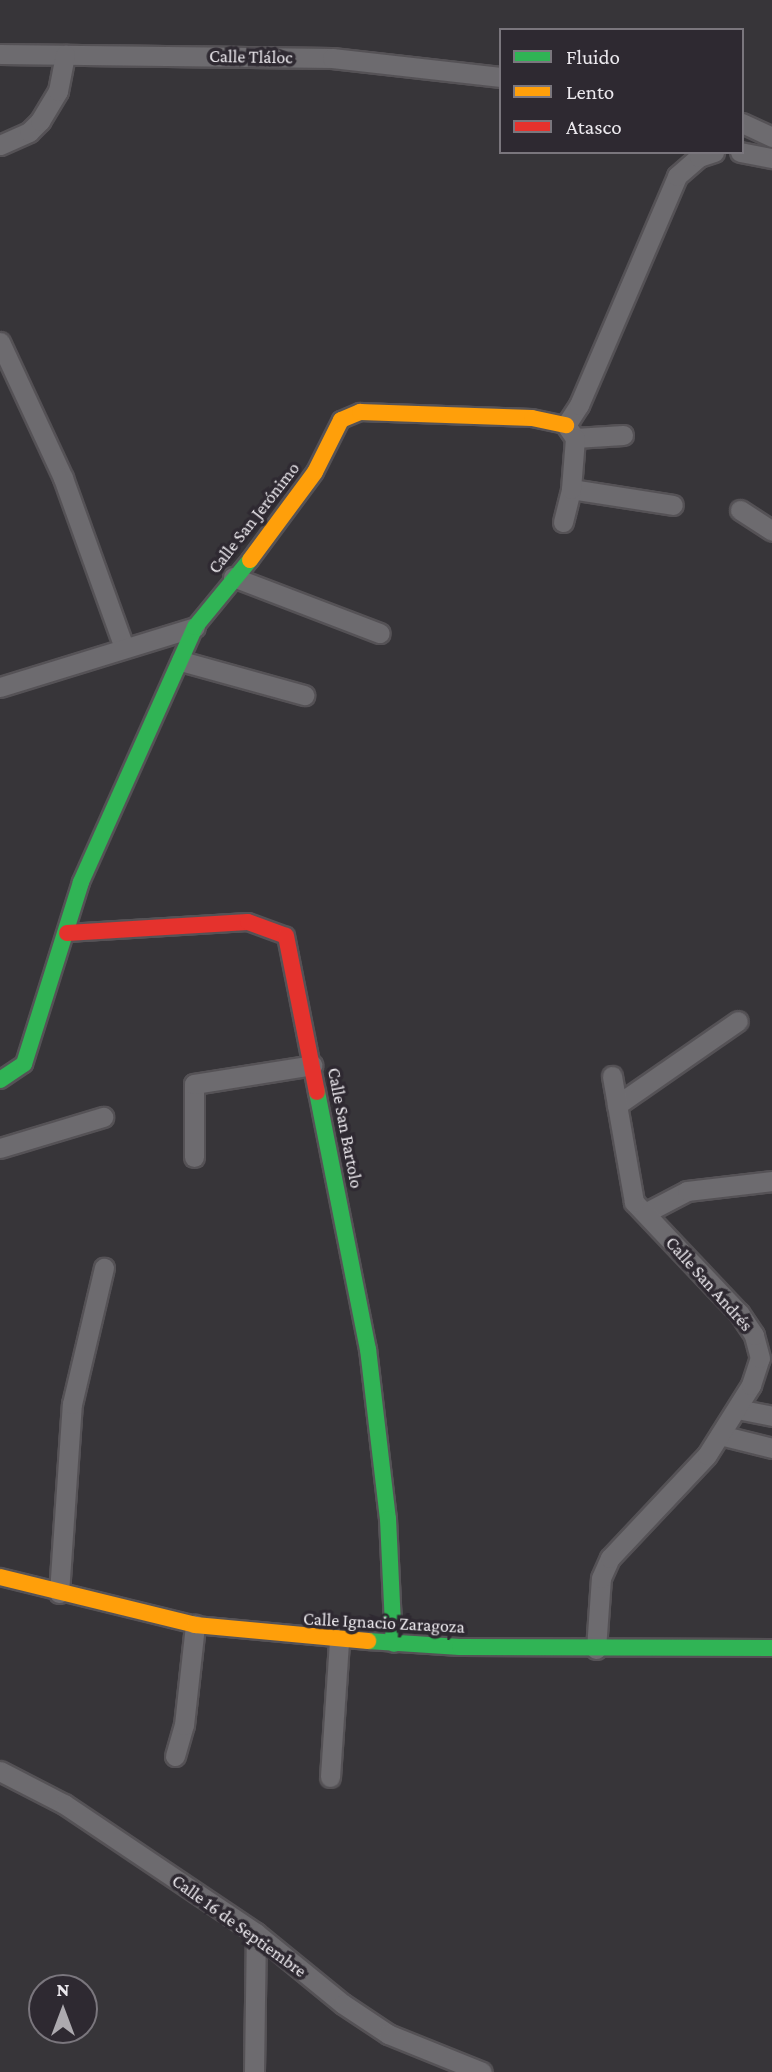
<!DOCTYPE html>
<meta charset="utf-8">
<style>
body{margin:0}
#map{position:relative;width:772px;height:2072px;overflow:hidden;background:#373539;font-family:"Crimson Pro",serif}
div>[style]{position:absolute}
.roads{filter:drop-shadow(2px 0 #555256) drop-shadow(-2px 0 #555256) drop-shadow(0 2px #555256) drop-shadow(0 -2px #555256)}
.street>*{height:19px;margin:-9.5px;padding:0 9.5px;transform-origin:9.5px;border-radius:9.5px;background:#6d6b6f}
.fast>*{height:16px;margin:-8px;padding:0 8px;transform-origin:8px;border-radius:8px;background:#30b455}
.slow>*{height:16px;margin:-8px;padding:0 8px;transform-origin:8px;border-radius:8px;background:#ff9f0a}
.jam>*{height:16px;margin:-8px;padding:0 8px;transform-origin:8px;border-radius:8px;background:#e5322d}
span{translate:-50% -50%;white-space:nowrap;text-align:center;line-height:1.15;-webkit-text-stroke:7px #2e2931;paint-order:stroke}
.street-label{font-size:18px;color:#ece9ee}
.legend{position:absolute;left:499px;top:28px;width:245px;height:126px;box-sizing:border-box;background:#2e2931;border:2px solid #7a767d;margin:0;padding:9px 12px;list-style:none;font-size:21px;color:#ece9ee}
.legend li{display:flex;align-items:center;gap:14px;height:35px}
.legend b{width:35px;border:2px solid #7a767d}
.north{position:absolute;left:28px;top:1974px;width:70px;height:70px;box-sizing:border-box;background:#2e2931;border:2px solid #7a767d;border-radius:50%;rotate:0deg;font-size:19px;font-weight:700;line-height:28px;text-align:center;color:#ece9ee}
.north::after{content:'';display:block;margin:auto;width:24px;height:32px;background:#adaaaf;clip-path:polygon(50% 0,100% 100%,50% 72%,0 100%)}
</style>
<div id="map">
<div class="roads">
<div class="street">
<div style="left:0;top:54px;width:332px;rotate:0.7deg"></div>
<div style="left:332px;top:58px;width:170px;rotate:6.4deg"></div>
<div style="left:742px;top:123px;width:33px;rotate:25deg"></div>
<div style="left:0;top:145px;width:32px;rotate:-24deg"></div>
<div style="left:29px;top:132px;width:16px;rotate:-45deg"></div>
<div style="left:40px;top:121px;width:35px;rotate:-59deg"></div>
<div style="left:58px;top:91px;width:37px;rotate:-79deg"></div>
<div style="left:740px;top:152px;width:33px;rotate:11deg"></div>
<div style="left:0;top:342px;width:150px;rotate:65.1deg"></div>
<div style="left:63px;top:478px;width:180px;rotate:70.2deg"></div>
<div style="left:623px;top:435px;width:48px;rotate:176.4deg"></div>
<div style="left:575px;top:438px;width:16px;rotate:-125deg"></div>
<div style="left:566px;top:425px;width:24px;rotate:-57deg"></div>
<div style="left:579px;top:405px;width:249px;rotate:-66.8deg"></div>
<div style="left:677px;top:176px;width:29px;rotate:-41deg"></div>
<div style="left:699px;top:157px;width:16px;rotate:-18deg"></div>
<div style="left:571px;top:489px;width:103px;rotate:8.9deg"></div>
<div style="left:740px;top:510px;width:38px;rotate:33deg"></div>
<div style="left:563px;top:522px;width:34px;rotate:-76deg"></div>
<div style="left:571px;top:489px;width:51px;rotate:-85.5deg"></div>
<div style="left:233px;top:577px;width:157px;rotate:20.9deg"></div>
<div style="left:181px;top:661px;width:128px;rotate:15.5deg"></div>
<div style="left:0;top:687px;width:204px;rotate:-17.1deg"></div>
<div style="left:617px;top:1105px;width:147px;rotate:-34.8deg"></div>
<div style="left:0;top:1148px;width:108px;rotate:-16.8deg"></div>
<div style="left:194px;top:1157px;width:73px;rotate:-90deg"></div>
<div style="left:194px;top:1084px;width:120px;rotate:-9.1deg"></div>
<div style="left:645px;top:1213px;width:47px;rotate:-27.6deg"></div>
<div style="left:687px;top:1191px;width:86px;rotate:-6.7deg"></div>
<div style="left:737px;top:1409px;width:36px;rotate:11deg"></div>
<div style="left:720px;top:1435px;width:54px;rotate:14deg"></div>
<div style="left:59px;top:1593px;width:189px;rotate:-86.1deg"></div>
<div style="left:72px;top:1404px;width:140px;rotate:-76.8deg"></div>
<div style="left:596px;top:1649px;width:71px;rotate:-86deg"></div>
<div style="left:601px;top:1578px;width:22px;rotate:-66deg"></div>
<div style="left:610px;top:1558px;width:141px;rotate:-46.7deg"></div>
<div style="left:707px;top:1455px;width:83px;rotate:-57.8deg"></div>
<div style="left:751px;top:1385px;width:28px;rotate:-72deg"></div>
<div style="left:760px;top:1358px;width:24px;rotate:-105deg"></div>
<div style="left:754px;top:1335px;width:27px;rotate:-124deg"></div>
<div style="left:739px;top:1313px;width:153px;rotate:-133.4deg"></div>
<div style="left:634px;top:1202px;width:128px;rotate:-99.9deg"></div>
<div style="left:175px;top:1756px;width:32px;rotate:-74deg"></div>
<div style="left:184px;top:1725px;width:101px;rotate:-83.7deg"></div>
<div style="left:0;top:1771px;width:72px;rotate:27.3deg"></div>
<div style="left:64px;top:1804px;width:231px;rotate:33.9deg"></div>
<div style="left:256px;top:1933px;width:112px;rotate:39.2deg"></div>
<div style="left:343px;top:2004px;width:54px;rotate:33.7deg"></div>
<div style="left:388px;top:2034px;width:101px;rotate:22deg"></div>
<div style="left:330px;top:1777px;width:136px;rotate:-86.2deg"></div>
<div style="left:254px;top:2072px;width:139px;rotate:-89.2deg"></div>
</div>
<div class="fast">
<div style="left:0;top:1080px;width:29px;rotate:-34deg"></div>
<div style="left:24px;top:1064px;width:191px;rotate:-72.6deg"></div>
<div style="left:81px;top:882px;width:279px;rotate:-65.9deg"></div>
<div style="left:195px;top:627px;width:87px;rotate:-50.6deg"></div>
<div style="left:317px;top:1092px;width:262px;rotate:78.8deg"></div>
<div style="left:368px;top:1349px;width:171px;rotate:83.3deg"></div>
<div style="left:388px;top:1519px;width:125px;rotate:87.3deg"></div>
<div style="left:368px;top:1641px;width:92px;rotate:3.7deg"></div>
<div style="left:460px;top:1647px;width:312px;rotate:0.2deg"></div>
</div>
<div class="slow">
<div style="left:250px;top:560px;width:109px;rotate:-53.5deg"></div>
<div style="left:315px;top:472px;width:58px;rotate:-63.4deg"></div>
<div style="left:341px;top:420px;width:21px;rotate:-23deg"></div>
<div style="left:360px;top:412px;width:172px;rotate:2deg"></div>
<div style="left:532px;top:418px;width:35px;rotate:12deg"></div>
<div style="left:0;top:1577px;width:201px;rotate:13.8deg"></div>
<div style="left:195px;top:1625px;width:174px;rotate:5.3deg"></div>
</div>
<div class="jam">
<div style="left:67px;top:933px;width:181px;rotate:-3.5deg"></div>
<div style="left:248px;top:922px;width:40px;rotate:20.2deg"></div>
<div style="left:286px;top:936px;width:159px;rotate:78.8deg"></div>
</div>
</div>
<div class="street-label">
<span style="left:251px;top:57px;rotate:1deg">Calle Tláloc</span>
<span style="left:254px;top:518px;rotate:-52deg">Calle San Jerónimo</span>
<span style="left:345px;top:1128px;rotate:79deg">Calle San Bartolo</span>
<span style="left:709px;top:1284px;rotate:48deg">Calle San Andrés</span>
<span style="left:384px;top:1623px;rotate:3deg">Calle Ignacio Zaragoza</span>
<span style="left:239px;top:1926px;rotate:36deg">Calle 16 de Septiembre</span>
</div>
<ul class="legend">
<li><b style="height:9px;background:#30b455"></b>Fluido</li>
<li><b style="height:9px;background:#ff9f0a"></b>Lento</li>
<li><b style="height:9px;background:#e5322d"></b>Atasco</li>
</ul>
<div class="north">N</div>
</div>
